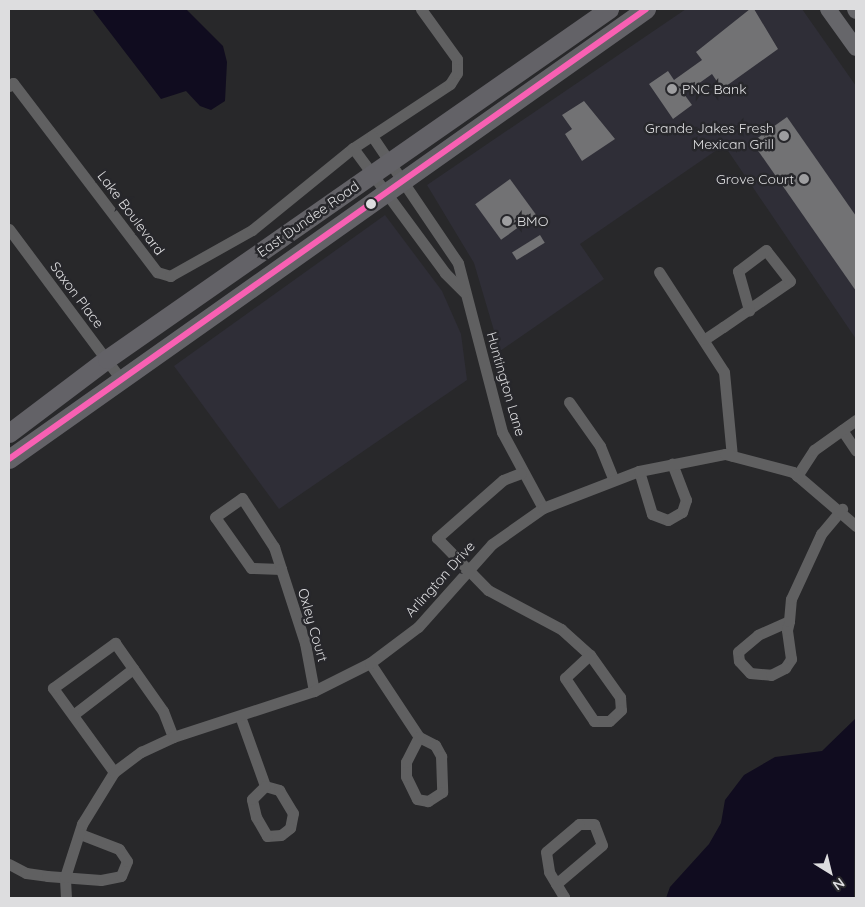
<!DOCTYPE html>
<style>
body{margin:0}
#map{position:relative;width:865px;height:907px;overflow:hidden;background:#28282a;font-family:Quicksand,sans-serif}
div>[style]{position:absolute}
.built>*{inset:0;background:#2f2e37}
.water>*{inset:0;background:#100c1f}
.building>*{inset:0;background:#727274;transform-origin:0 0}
.street>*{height:11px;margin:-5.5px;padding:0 5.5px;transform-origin:5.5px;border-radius:5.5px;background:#606061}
.secondary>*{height:16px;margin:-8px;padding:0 8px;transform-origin:8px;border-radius:8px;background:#66666a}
.primary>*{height:19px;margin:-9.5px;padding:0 9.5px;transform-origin:9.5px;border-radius:9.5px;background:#636267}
.bus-1>*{height:6px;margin:-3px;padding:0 3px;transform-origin:3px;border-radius:3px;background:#f860b3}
.dots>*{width:14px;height:14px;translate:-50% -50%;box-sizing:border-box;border:2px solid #27272b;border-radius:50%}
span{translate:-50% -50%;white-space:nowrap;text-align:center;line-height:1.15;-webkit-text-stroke:5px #27272b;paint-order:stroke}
.poi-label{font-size:14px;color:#dddddf}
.left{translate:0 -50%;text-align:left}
.right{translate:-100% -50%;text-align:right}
.street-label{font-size:14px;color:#dddddf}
.frame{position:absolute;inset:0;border:10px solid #dddddf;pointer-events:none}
.north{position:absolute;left:805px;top:847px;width:50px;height:50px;-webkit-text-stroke:4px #27272b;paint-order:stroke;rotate:144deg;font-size:14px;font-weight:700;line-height:20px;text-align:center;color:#dddddf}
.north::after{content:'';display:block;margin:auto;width:18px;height:22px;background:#dddddf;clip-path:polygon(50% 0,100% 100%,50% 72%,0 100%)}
</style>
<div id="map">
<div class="built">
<div style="clip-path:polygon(686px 9px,802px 9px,856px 86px,856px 339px,724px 145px,580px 244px,604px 279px,500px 351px,474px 263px,427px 185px)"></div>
<div style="clip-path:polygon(385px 215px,442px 291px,461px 334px,467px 380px,279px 509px,174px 366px)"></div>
</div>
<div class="water">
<div style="clip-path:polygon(92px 9px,186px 9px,223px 46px,227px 62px,225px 101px,211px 110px,200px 106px,186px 91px,161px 99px)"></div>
<div style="clip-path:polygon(856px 718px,854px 898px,666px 898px,670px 887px,709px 844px,721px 823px,725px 800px,744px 775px,775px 757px,822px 751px)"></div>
</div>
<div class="building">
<div style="clip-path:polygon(750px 9px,754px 9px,778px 49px,722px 89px,712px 74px,684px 94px,692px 105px,673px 119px,649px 84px,668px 71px,674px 80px,702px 60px,696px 52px)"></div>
<div style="clip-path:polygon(584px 101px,615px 139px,582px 161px,565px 134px,572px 129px,562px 115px)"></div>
<div style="clip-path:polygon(787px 117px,856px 216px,856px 291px,752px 142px)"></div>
<div style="left:510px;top:179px;width:44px;height:43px;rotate:54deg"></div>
<div style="left:540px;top:235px;width:9px;height:33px;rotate:58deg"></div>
</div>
<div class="street">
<div style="left:9px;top:86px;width:5px;rotate:-37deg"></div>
<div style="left:13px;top:83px;width:238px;rotate:52.7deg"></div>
<div style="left:157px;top:272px;width:14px;rotate:17deg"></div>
<div style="left:170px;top:276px;width:94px;rotate:-29.3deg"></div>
<div style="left:252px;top:230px;width:130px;rotate:-39.1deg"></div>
<div style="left:353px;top:148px;width:116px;rotate:-33.4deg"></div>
<div style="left:450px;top:84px;width:13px;rotate:-58deg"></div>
<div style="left:457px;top:73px;width:14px;rotate:-90deg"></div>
<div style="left:457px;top:59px;width:62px;rotate:-125.8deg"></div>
<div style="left:372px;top:136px;width:153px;rotate:55.9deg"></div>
<div style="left:458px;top:263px;width:175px;rotate:75.4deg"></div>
<div style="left:502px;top:432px;width:86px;rotate:61.7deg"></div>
<div style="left:353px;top:148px;width:155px;rotate:53.6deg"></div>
<div style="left:445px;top:273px;width:27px;rotate:45deg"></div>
<div style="left:9px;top:229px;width:187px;rotate:53.3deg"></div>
<div style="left:659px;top:272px;width:119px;rotate:57deg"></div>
<div style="left:724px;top:372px;width:84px;rotate:84.6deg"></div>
<div style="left:705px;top:339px;width:22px;rotate:-34deg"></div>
<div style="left:723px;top:327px;width:81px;rotate:-34.5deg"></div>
<div style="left:790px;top:281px;width:39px;rotate:-128deg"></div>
<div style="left:766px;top:250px;width:35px;rotate:143deg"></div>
<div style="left:738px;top:271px;width:41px;rotate:74.2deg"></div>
<div style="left:569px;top:402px;width:54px;rotate:54.8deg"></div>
<div style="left:600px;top:446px;width:35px;rotate:68deg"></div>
<div style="left:842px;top:430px;width:25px;rotate:56deg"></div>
<div style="left:639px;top:471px;width:45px;rotate:73.2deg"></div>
<div style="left:652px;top:514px;width:17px;rotate:21deg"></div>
<div style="left:668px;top:520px;width:16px;rotate:-30deg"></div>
<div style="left:682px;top:512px;width:13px;rotate:-72deg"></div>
<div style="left:686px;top:500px;width:39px;rotate:-111deg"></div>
<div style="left:521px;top:473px;width:19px;rotate:159deg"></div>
<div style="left:503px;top:480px;width:88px;rotate:138.7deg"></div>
<div style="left:437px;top:538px;width:73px;rotate:45.6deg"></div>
<div style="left:488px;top:590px;width:83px;rotate:28.1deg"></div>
<div style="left:561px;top:629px;width:39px;rotate:42deg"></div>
<div style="left:590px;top:655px;width:52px;rotate:54.5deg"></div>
<div style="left:620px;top:697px;width:13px;rotate:86deg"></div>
<div style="left:621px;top:710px;width:16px;rotate:137deg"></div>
<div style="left:609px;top:721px;width:15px;rotate:180deg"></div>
<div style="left:594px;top:721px;width:52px;rotate:-124deg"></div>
<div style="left:565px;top:678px;width:34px;rotate:-43deg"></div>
<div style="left:797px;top:476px;width:31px;rotate:-57deg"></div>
<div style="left:814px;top:450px;width:52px;rotate:-35.5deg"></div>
<div style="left:281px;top:569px;width:30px;rotate:-178deg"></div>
<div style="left:251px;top:568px;width:62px;rotate:-125.2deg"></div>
<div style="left:215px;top:517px;width:33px;rotate:-35deg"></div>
<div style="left:242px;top:498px;width:59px;rotate:56.9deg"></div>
<div style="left:274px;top:547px;width:23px;rotate:72deg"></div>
<div style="left:281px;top:569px;width:78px;rotate:72deg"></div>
<div style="left:305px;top:643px;width:49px;rotate:79.4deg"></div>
<div style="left:789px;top:621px;width:34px;rotate:156deg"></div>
<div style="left:758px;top:635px;width:26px;rotate:140deg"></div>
<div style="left:738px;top:652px;width:9px;rotate:84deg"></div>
<div style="left:739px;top:661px;width:16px;rotate:47deg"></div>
<div style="left:750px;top:673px;width:21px;rotate:5deg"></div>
<div style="left:771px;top:675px;width:16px;rotate:-27deg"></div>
<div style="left:785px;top:668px;width:11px;rotate:-56deg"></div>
<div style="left:791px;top:659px;width:29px;rotate:-98deg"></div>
<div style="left:787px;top:630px;width:9px;rotate:-77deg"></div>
<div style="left:789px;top:621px;width:22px;rotate:-85deg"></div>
<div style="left:791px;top:599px;width:72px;rotate:-65.2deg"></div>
<div style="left:821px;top:534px;width:33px;rotate:-50deg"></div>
<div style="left:370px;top:663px;width:89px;rotate:56.5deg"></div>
<div style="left:419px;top:737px;width:18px;rotate:27deg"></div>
<div style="left:435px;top:745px;width:13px;rotate:61deg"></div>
<div style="left:441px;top:756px;width:36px;rotate:88deg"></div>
<div style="left:442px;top:792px;width:17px;rotate:147deg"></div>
<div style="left:428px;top:801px;width:11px;rotate:-170deg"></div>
<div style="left:417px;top:799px;width:25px;rotate:-116deg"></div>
<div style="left:406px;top:776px;width:14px;rotate:-90deg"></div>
<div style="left:406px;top:762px;width:28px;rotate:-63deg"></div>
<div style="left:73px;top:715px;width:76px;rotate:-37.5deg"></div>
<div style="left:240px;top:716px;width:74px;rotate:70.3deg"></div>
<div style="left:114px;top:772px;width:104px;rotate:-126deg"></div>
<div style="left:53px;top:688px;width:77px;rotate:-36deg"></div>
<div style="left:115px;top:643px;width:83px;rotate:54.8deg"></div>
<div style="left:163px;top:711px;width:28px;rotate:69deg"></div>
<div style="left:265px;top:786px;width:15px;rotate:16deg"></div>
<div style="left:279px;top:790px;width:27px;rotate:59deg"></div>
<div style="left:293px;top:813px;width:15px;rotate:101deg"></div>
<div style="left:290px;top:828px;width:11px;rotate:142deg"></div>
<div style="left:281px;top:835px;width:14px;rotate:176deg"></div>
<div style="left:267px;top:836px;width:22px;rotate:-120deg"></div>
<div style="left:256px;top:817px;width:18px;rotate:-103deg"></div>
<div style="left:252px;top:799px;width:18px;rotate:-45deg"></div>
<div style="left:9px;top:864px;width:19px;rotate:28deg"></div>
<div style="left:26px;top:873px;width:21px;rotate:8deg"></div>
<div style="left:47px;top:876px;width:54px;rotate:4.2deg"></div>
<div style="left:101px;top:880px;width:20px;rotate:-11deg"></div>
<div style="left:121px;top:876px;width:16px;rotate:-68deg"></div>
<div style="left:127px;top:861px;width:14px;rotate:-124deg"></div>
<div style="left:119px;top:849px;width:42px;rotate:-159deg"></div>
<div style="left:556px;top:884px;width:60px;rotate:-40.3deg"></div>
<div style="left:602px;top:845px;width:22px;rotate:-111deg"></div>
<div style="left:594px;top:824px;width:15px;rotate:180deg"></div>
<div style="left:579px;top:824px;width:43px;rotate:139.7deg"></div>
<div style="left:546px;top:852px;width:20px;rotate:81deg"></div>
<div style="left:549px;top:872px;width:29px;rotate:59deg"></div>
<div style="left:564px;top:897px;width:1px;rotate:90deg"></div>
<div style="left:66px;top:898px;width:21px;rotate:-93deg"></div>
<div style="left:65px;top:877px;width:56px;rotate:-72.2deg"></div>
<div style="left:82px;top:824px;width:61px;rotate:-58.4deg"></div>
<div style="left:114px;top:772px;width:34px;rotate:-37deg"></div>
<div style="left:141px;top:752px;width:35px;rotate:-25deg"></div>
<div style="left:173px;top:737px;width:148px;rotate:-18.1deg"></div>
<div style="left:314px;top:691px;width:63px;rotate:-26.6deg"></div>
<div style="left:370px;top:663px;width:60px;rotate:-36.9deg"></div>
<div style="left:418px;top:627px;width:111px;rotate:-48.3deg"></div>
<div style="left:492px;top:544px;width:62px;rotate:-35.2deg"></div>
<div style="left:543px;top:508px;width:103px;rotate:-21.1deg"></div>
<div style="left:639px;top:471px;width:88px;rotate:-11.2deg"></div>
<div style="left:725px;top:454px;width:70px;rotate:14.8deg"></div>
<div style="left:793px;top:472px;width:83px;rotate:40.6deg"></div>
</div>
<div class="secondary">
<div style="left:828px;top:9px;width:48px;rotate:54.3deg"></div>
<div style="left:855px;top:9px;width:2px;rotate:63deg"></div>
</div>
<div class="primary">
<div style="left:9px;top:433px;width:123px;rotate:-37.1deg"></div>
<div style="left:107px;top:359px;width:612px;rotate:-34.88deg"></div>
<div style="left:9px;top:459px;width:780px;rotate:-35.24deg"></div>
</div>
<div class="bus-1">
<div style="left:9px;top:459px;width:780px;rotate:-35.24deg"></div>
</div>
<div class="dots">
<div style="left:672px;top:89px;background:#9e9ea0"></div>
<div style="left:784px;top:136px;background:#9e9ea0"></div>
<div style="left:804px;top:179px;background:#9e9ea0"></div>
<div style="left:371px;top:204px;background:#dddddf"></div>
<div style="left:507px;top:221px;background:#9e9ea0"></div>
</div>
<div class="poi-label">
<span class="left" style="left:682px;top:89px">PNC Bank</span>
<span class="right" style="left:774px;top:136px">Grande Jakes Fresh<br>Mexican Grill</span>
<span class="right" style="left:794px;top:179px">Grove Court</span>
<span class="left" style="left:517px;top:221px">BMO</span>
</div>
<div class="street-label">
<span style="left:131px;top:213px;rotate:53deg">Lake Boulevard</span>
<span style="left:308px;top:219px;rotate:-35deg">East Dundee Road</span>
<span style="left:77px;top:295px;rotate:53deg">Saxon Place</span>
<span style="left:506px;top:384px;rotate:74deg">Huntington Lane</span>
<span style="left:440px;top:579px;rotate:-48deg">Arlington Drive</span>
<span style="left:313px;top:625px;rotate:74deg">Oxley Court</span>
</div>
<div class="frame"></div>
<div class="north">N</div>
</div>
